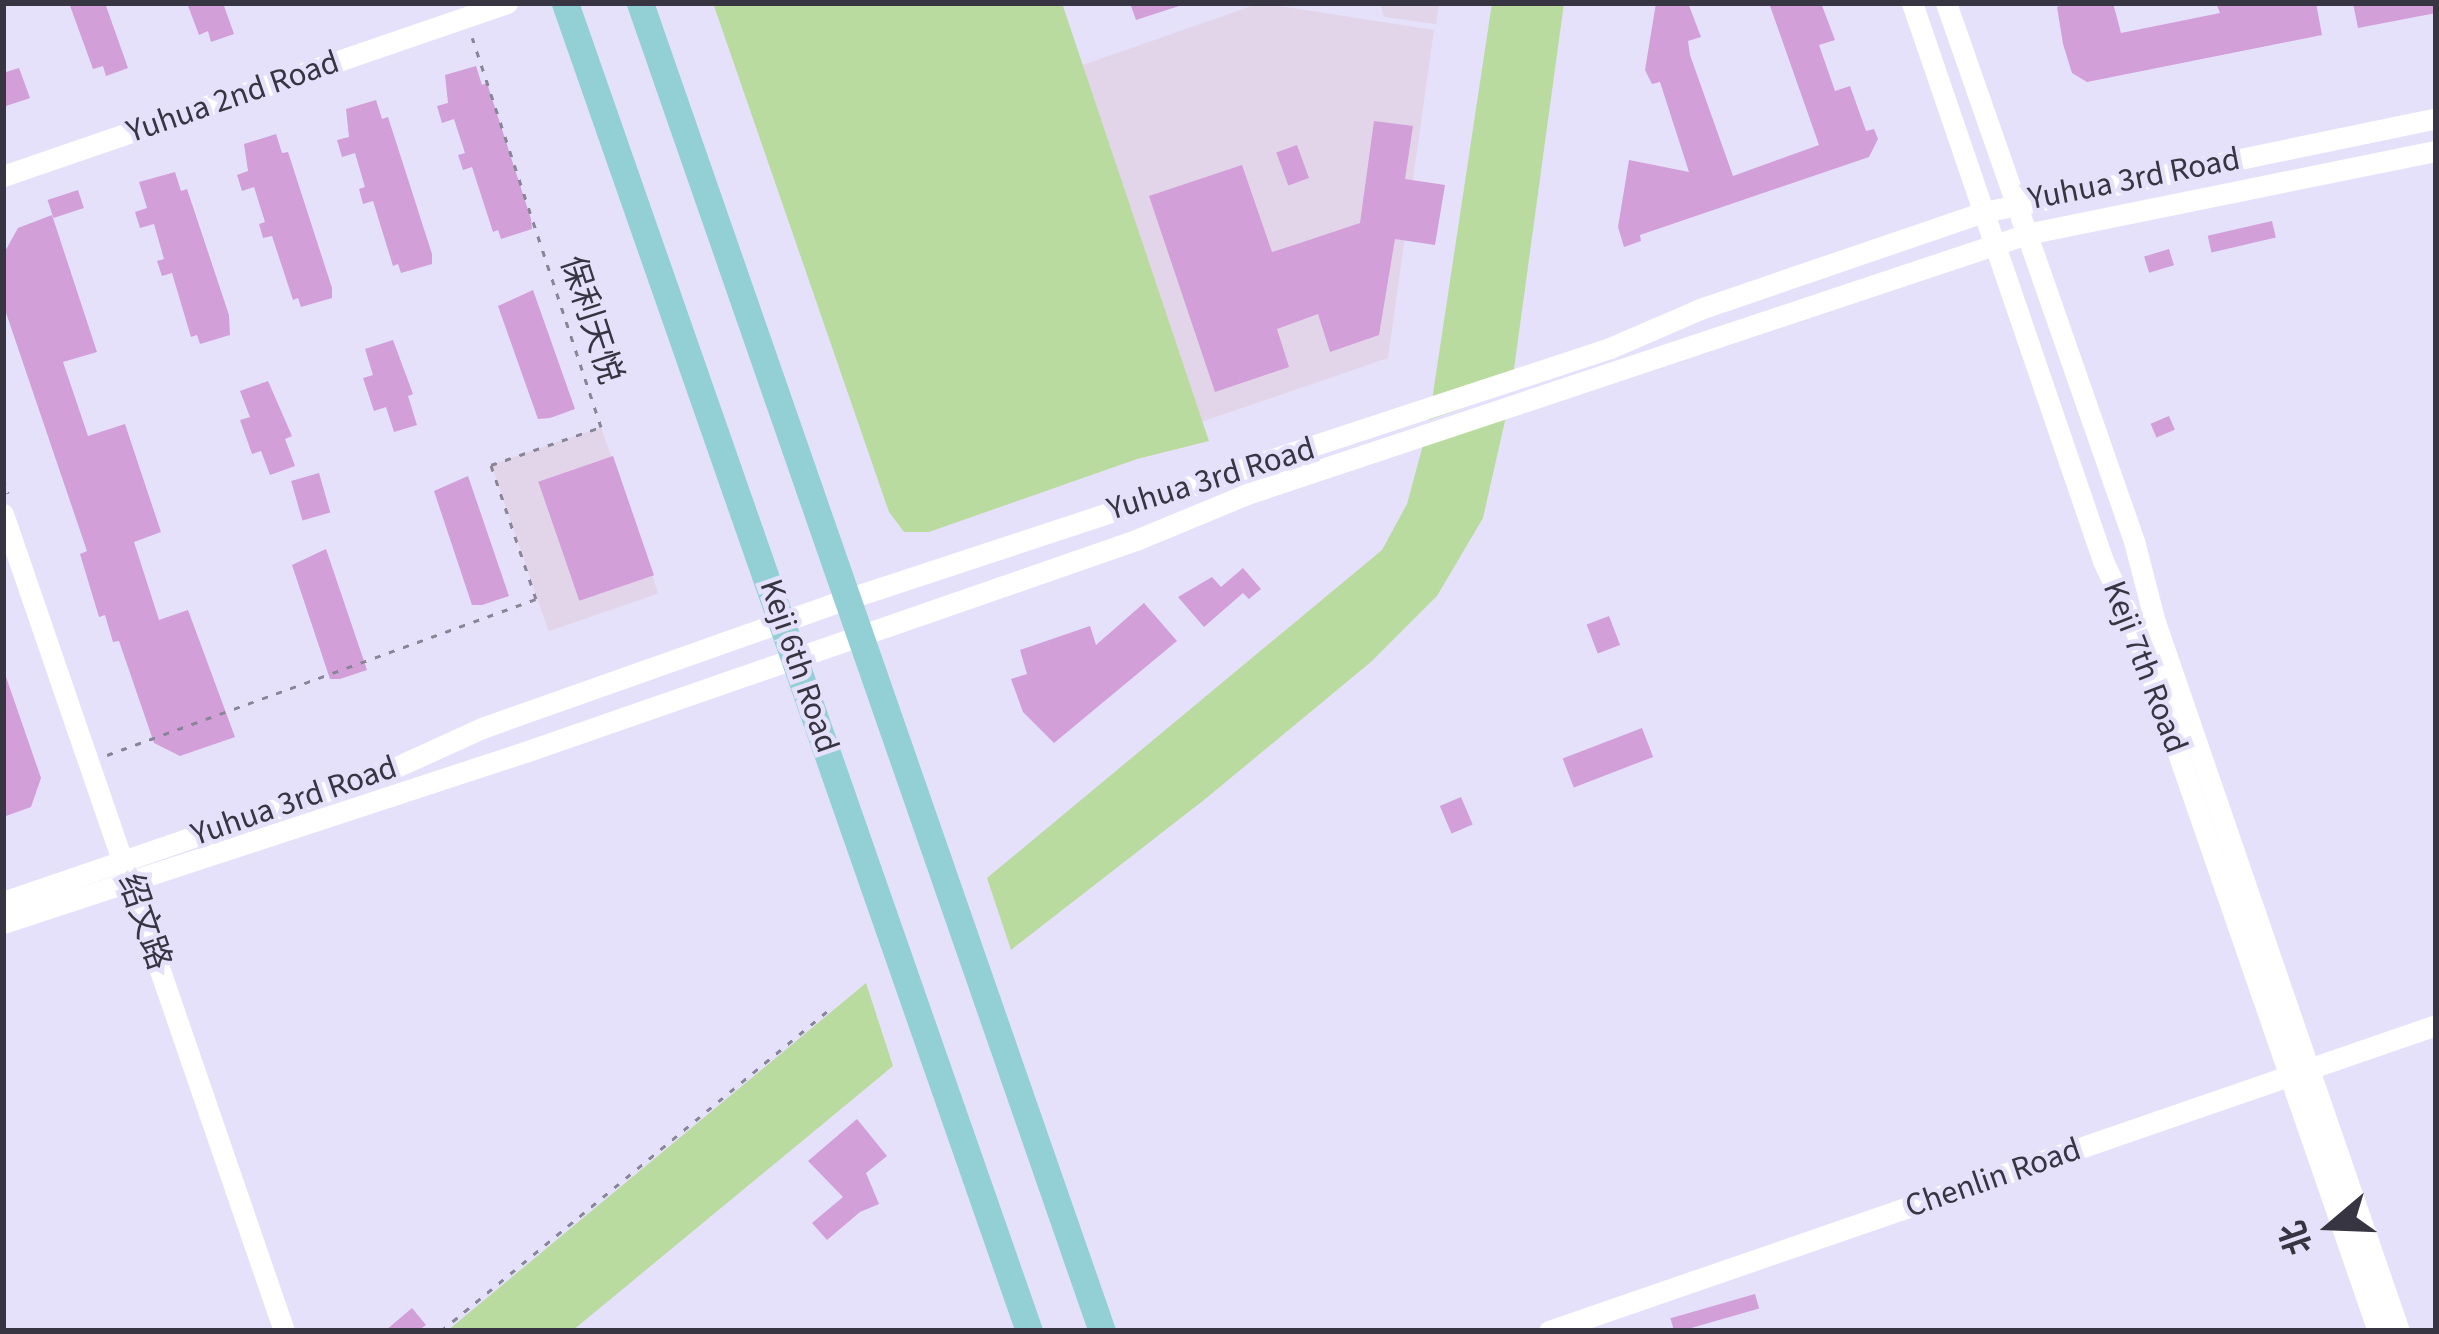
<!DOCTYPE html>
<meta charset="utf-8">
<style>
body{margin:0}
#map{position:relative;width:2439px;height:1334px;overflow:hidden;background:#e5e1fb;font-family:"Source Sans 3","Noto Sans SC",sans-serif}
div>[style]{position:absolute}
.education>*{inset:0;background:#e3d5e9;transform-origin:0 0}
.green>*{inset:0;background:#badb9f}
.building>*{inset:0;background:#d29fd8;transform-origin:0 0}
.path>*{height:3px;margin-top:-1.5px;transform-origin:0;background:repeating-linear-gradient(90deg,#888597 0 6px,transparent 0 15px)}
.minor>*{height:21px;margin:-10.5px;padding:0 10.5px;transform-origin:10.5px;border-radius:10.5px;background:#fff}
.major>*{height:27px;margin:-13.5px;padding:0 13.5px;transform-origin:13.5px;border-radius:13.5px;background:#92d0d6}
span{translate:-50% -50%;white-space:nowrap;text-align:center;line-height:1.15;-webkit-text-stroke:9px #e5e1fb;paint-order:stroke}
.street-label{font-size:33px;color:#373541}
.frame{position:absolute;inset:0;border:6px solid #373541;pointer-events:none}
.north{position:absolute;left:2271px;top:1166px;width:120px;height:120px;-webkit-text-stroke:9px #e5e1fb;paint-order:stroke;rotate:251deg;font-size:33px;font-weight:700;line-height:48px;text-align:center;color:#373541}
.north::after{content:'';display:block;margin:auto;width:42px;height:54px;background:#373541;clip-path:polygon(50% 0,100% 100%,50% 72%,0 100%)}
</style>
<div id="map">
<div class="education">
<div style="clip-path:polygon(1260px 3px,1434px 30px,1388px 358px,1201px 422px,1080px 66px)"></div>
<div style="clip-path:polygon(1380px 3px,1439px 3px,1436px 24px,1384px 17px)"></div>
<div style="left:601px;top:427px;width:176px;height:116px;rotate:71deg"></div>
</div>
<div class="green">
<div style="clip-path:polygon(713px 3px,1062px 3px,1209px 441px,1137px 459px,929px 532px,904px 532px,889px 512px)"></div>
<div style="clip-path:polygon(1492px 3px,1564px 3px,1511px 391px,1429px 420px)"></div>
<div style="clip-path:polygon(1507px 412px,1483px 518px,1437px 596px,1372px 661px,1204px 800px,1011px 950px,987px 878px,1382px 550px,1407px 504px,1424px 441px)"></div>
<div style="clip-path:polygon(866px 983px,893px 1066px,572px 1331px,447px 1331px)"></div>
</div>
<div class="building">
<div style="clip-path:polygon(69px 3px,105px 3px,128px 68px,106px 76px,103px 66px,93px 69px)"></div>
<div style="clip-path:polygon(187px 3px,223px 3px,234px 34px,211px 42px,208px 31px,199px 35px)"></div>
<div style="clip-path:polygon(1130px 3px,1179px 3px,1179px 6px,1136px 20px)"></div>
<div style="clip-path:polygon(1656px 3px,1688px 3px,1701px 37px,1688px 41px,1690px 55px,1733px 176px,1819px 145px,1769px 3px,1821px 3px,1835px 40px,1819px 45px,1835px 91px,1850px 86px,1866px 131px,1874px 129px,1878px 139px,1869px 157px,1640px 235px,1641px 241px,1624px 247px,1618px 227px,1629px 160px,1689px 172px,1660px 82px,1652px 84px,1645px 70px)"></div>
<div style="clip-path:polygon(2068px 3px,2113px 3px,2121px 33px,2220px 13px,2216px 3px,2316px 3px,2322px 35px,2087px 82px,2072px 73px,2063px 44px,2057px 7px)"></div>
<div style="clip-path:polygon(2353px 3px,2436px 3px,2436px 13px,2358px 28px)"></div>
<div style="clip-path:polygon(476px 66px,482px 85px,487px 83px,531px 219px,532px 229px,501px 239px,498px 230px,493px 232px,472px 167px,463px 170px,458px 155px,465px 153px,454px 119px,442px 123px,437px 106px,448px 103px,445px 75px)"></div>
<div style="clip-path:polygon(19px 68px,30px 98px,3px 107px,3px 73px)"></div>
<div style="clip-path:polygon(376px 100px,382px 119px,388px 117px,432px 254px,432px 264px,401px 273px,398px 264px,393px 266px,373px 201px,363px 204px,359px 189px,365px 187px,355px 153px,342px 157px,337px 140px,349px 137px,346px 109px)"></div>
<div style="clip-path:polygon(1374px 121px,1413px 126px,1405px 179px,1445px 185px,1435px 245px,1395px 239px,1379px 335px,1330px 352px,1318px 314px,1277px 329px,1289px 367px,1215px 392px,1149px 196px,1242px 165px,1272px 252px,1294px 245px,1360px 223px)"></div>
<div style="clip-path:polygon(276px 134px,282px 153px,288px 152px,332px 288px,332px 298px,301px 307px,298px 298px,293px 300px,272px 236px,263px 238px,259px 224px,265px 222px,254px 187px,242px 191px,237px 175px,248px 171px,244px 144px)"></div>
<div style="left:1297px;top:145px;width:35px;height:22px;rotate:70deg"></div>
<div style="clip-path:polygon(175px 172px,181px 191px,187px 189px,229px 315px,230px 335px,200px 344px,197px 335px,191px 337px,172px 273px,162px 276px,157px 261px,164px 259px,154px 224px,140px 228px,135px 212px,147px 208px,139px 182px)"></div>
<div style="left:78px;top:190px;width:19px;height:32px;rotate:72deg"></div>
<div style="clip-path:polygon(52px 215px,97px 352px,63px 362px,88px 436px,125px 424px,161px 532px,134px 542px,159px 620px,188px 610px,235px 737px,180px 756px,154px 743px,119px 641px,113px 642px,105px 615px,99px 617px,80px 554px,87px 551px,3px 304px,3px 255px,18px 228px)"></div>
<div style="left:2272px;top:221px;width:17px;height:66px;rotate:77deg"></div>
<div style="left:2169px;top:249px;width:17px;height:26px;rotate:73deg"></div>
<div style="clip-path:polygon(533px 290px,575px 409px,550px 418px,538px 419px,498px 306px)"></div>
<div style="clip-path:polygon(393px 340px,413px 394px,408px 396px,417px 425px,394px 432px,386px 407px,374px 411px,363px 378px,373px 375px,365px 349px)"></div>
<div style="clip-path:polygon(268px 381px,292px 436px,285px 439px,295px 466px,270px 475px,261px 451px,252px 454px,240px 420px,250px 417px,240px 391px)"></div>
<div style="left:2169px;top:416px;width:15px;height:20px;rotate:67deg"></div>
<div style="left:613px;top:456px;width:126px;height:79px;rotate:71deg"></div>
<div style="left:319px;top:473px;width:41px;height:29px;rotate:74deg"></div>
<div style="clip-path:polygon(468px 476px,509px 596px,482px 605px,472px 605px,434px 491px)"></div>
<div style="clip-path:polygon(326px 549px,367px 670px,340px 679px,330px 679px,292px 565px)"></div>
<div style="clip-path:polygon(1243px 568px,1261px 589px,1249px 599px,1243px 593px,1204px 627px,1178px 597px,1212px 577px,1221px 587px)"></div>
<div style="clip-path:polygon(1144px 603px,1177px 641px,1054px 743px,1023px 712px,1011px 679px,1027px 674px,1020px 650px,1090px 626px,1096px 645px)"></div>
<div style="left:1609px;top:616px;width:31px;height:24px;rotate:69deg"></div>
<div style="clip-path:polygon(5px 674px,41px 778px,31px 807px,3px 817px)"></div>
<div style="left:1642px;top:728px;width:31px;height:85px;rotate:69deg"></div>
<div style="left:1461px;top:797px;width:30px;height:23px;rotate:67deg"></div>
<div style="clip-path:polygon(857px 1119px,887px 1156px,866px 1173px,879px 1204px,860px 1212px,827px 1240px,812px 1223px,843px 1197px,808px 1161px)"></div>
<div style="left:1755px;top:1294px;width:15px;height:88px;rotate:74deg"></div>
<div style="clip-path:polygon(412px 1308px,426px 1325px,418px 1331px,385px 1331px)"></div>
</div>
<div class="path">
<div style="left:3px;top:478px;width:16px;rotate:72deg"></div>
<div style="left:107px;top:755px;width:456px;rotate:-20deg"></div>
<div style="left:536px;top:599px;width:141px;rotate:-108.6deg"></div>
<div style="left:491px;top:465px;width:116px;rotate:-19.1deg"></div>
<div style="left:601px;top:427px;width:410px;rotate:-108.3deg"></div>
<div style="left:441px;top:1331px;width:505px;rotate:-39.62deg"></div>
</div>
<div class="minor">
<div style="left:1912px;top:3px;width:590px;rotate:71.1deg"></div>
<div style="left:2103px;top:561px;width:75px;rotate:64.8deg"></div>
<div style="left:2135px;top:629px;width:743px;rotate:70.91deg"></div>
<div style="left:1946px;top:3px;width:570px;rotate:70.74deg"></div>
<div style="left:2134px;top:541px;width:84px;rotate:75.5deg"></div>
<div style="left:2155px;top:622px;width:750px;rotate:71.01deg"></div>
<div style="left:3px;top:176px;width:533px;rotate:-18.94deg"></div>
<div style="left:3px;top:514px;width:864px;rotate:71.02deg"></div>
<div style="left:3px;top:902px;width:413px;rotate:-18.9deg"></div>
<div style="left:394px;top:768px;width:97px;rotate:-24.4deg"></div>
<div style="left:482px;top:728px;width:387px;rotate:-19.5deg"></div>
<div style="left:847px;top:599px;width:803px;rotate:-18.21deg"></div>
<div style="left:1610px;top:348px;width:98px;rotate:-23.4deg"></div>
<div style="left:1700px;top:309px;width:300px;rotate:-18.9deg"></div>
<div style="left:1984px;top:212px;width:462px;rotate:-11.7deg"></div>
<div style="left:3px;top:923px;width:549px;rotate:-18.14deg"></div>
<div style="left:525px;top:752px;width:647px;rotate:-19.14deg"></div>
<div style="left:1136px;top:540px;width:120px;rotate:-22.5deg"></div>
<div style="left:1247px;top:494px;width:822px;rotate:-18.43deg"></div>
<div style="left:2027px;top:234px;width:417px;rotate:-11.5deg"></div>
<div style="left:1549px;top:1331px;width:938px;rotate:-19.03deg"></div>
</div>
<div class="major">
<div style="left:565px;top:3px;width:1407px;rotate:70.74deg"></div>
<div style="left:640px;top:3px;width:1406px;rotate:70.82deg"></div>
</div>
<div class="street-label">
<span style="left:233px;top:97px;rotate:-19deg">Yuhua 2nd Road</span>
<span style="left:2134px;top:179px;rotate:-11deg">Yuhua 3rd Road</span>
<span style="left:591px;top:320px;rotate:72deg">保利天悦</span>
<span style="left:1211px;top:479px;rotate:-17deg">Yuhua 3rd Road</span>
<span style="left:799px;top:666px;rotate:71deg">Keji 6th Road</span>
<span style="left:2145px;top:667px;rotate:69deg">Keji 7th Road</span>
<span style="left:294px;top:801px;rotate:-19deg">Yuhua 3rd Road</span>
<span style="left:144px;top:922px;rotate:71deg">绍文路</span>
<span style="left:1993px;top:1178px;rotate:-19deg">Chenlin Road</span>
</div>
<div class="frame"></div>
<div class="north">北</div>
</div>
